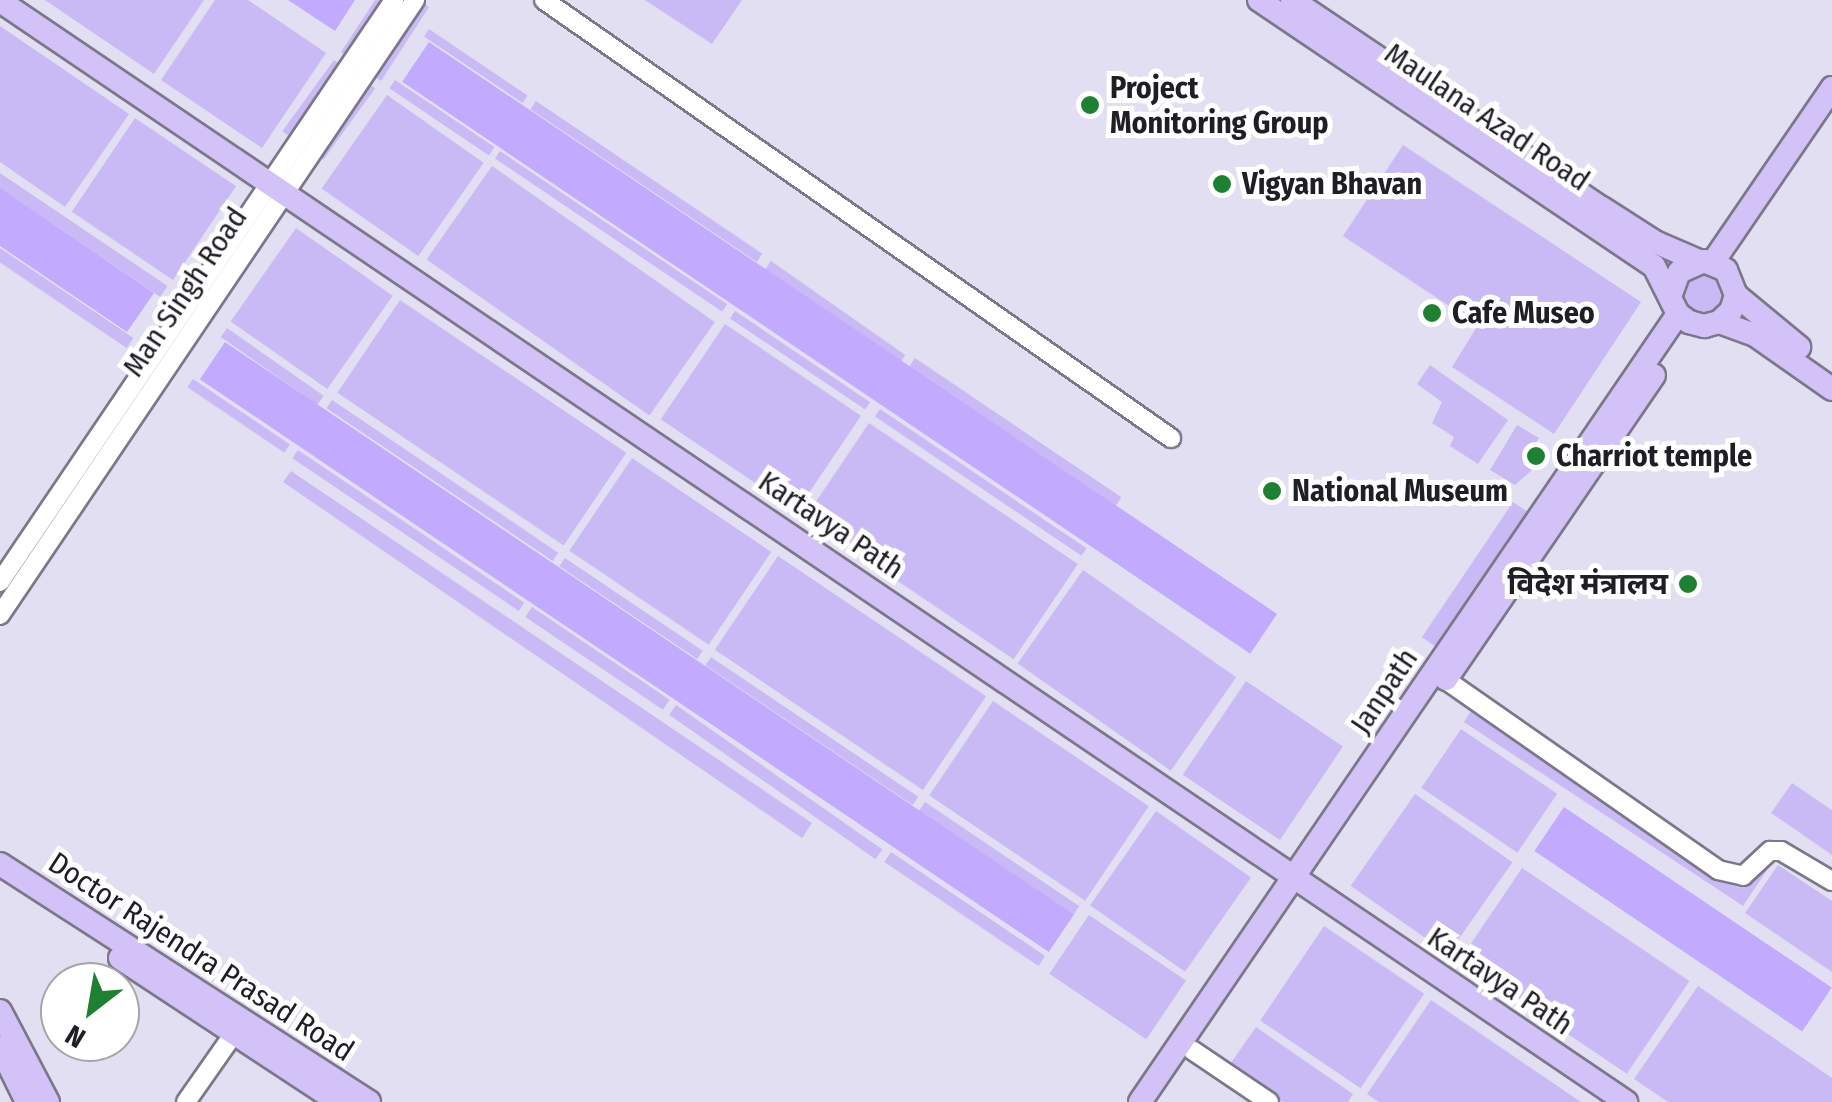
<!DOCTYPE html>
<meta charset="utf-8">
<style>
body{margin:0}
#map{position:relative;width:1832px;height:1102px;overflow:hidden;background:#e3dff2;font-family:"Fira Sans Condensed","Noto Sans Devanagari",sans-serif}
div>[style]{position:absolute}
.green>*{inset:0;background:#c9b9f5;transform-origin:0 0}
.round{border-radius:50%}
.water>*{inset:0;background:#c2abfe;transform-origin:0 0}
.roads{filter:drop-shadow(2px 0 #7c7889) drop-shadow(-2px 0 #7c7889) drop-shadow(0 2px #7c7889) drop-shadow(0 -2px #7c7889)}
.minor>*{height:18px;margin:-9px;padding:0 9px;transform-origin:9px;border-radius:9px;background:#fff}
.major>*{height:22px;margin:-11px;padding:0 11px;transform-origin:11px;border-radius:11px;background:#d2c2f7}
.dots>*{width:28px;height:28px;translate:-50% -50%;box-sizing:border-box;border:5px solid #fff;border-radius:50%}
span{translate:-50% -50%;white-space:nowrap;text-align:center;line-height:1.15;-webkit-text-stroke:10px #fff;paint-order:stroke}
.poi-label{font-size:30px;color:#201e25;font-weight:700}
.left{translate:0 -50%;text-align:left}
.right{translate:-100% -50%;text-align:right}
.street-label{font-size:30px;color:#201e25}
.north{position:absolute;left:40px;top:962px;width:100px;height:100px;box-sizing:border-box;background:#fff;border:2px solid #a6a5a8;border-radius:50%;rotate:211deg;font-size:28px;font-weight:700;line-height:40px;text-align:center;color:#201e25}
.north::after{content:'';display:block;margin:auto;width:35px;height:45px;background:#1d8033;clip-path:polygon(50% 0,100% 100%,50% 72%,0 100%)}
</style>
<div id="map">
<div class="green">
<div style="clip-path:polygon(45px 0,204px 0,154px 74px)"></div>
<div style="clip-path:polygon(215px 0,248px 0,326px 53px,262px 148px,161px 80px)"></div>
<div style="clip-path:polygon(375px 0,386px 0,348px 57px,341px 52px)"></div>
<div style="clip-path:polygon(645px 0,742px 0,712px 44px)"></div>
<div style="clip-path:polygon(422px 2px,429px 7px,381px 81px,373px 75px)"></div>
<div style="clip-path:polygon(0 26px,129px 114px,65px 207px,0 162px)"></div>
<div style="left:429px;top:29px;width:119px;height:9px;rotate:34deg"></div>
<div style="left:334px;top:60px;width:9px;height:88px;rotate:36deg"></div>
<div style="left:395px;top:80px;width:120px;height:10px;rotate:34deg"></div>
<div style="left:368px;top:83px;width:9px;height:88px;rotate:36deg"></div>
<div style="left:387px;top:95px;width:118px;height:114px;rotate:35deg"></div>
<div style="left:536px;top:101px;width:273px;height:10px;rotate:34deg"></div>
<div style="left:135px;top:118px;width:122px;height:113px;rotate:34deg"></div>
<div style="clip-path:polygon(1403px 145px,1641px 302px,1554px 434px,1452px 367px,1478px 325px,1343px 236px)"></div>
<div style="left:500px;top:151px;width:274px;height:9px;rotate:34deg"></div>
<div style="left:492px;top:166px;width:272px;height:114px;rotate:35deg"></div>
<div style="left:0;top:173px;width:202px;height:13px;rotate:34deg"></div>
<div style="left:296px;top:228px;width:118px;height:114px;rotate:35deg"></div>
<div style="left:0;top:248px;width:161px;height:12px;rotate:34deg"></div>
<div style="left:771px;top:261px;width:164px;height:10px;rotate:35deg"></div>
<div class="round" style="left:1683px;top:274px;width:40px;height:40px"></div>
<div style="left:400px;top:300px;width:273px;height:112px;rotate:34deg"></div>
<div style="left:735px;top:311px;width:163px;height:9px;rotate:34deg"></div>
<div style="left:725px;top:324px;width:164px;height:115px;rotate:34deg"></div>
<div style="left:227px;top:328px;width:118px;height:11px;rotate:35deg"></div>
<div style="left:915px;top:358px;width:249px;height:10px;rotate:34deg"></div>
<div style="clip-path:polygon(1430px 365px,1508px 420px,1478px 464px,1450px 446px,1454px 437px,1432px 423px,1442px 402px,1417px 384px)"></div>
<div style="left:193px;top:379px;width:117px;height:10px;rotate:34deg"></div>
<div style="left:332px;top:400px;width:273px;height:10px;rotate:34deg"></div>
<div style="left:880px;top:409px;width:249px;height:9px;rotate:34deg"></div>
<div style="left:869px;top:423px;width:252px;height:115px;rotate:34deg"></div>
<div style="clip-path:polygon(1517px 425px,1539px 438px,1523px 464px,1532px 470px,1515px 485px,1490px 470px)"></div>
<div style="left:298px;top:450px;width:273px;height:10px;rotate:34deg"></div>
<div style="left:632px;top:458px;width:168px;height:112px;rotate:34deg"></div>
<div style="clip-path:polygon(291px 471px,812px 823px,802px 838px,283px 482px)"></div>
<div style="left:1513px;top:502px;width:18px;height:163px;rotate:34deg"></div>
<div style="left:778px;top:556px;width:251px;height:113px;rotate:34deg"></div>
<div style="left:565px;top:558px;width:166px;height:10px;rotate:34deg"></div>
<div style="left:1083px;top:570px;width:187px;height:114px;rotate:35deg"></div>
<div style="left:532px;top:607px;width:166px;height:12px;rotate:34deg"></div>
<div style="left:711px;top:657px;width:250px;height:10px;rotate:34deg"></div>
<div style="left:1246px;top:681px;width:117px;height:113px;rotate:34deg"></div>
<div style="left:993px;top:701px;width:188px;height:114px;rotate:34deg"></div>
<div style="left:676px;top:705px;width:252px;height:12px;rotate:35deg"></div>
<div style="clip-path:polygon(1471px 711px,1739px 888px,1764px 851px,1775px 858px,1743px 906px,1464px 722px)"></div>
<div style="left:1461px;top:729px;width:116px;height:71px;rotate:34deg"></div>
<div style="clip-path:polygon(1792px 783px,1832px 810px,1832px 855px,1771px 813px)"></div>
<div style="left:1415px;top:794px;width:119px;height:112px;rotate:35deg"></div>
<div style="left:925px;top:802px;width:186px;height:11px;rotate:34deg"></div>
<div style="left:1156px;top:811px;width:116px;height:115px;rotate:35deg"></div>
<div style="left:891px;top:852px;width:186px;height:12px;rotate:34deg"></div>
<div style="clip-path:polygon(1778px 865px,1832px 901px,1832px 972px,1745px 913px)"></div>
<div style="left:1522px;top:868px;width:202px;height:112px;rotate:34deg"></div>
<div style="left:1089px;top:915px;width:117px;height:71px;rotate:34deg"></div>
<div style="left:1324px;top:926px;width:121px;height:114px;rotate:34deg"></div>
<div style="clip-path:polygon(1698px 986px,1832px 1078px,1832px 1102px,1668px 1102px,1634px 1079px)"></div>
<div style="clip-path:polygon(1431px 1000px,1581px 1102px,1379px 1102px,1367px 1094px)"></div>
<div style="clip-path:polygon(1256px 1027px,1353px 1094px,1348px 1102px,1283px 1102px,1228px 1067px)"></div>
</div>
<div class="water">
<div style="clip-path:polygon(288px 0,355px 0,335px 31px)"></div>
<div style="left:429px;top:42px;width:1023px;height:48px;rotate:34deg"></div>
<div style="clip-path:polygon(0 188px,154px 293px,127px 332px,0 246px)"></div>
<div style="left:225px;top:342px;width:1024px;height:45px;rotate:34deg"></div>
<div style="left:1564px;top:807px;width:323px;height:53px;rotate:34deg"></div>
</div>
<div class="roads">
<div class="minor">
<div style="left:544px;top:0;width:765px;rotate:34.94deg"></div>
<div style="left:0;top:582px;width:703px;rotate:-55.9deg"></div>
<div style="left:0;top:615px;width:742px;rotate:-55.99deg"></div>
<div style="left:1446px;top:680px;width:332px;rotate:34.9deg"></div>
<div style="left:1718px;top:870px;width:26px;rotate:13deg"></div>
<div style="left:1743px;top:876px;width:37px;rotate:-43deg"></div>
<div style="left:1770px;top:851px;width:11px"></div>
<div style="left:1781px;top:851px;width:59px;rotate:30.5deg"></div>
<div style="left:1192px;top:1050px;width:93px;rotate:34deg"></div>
<div style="left:186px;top:1102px;width:94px;rotate:-55deg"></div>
</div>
<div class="major">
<div style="left:1259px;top:0;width:476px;rotate:34deg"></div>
<div style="left:1654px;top:266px;width:54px;rotate:63.4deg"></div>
<div style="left:1678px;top:314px;width:14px;rotate:36deg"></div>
<div style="left:1689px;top:322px;width:16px;rotate:15deg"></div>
<div style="left:1704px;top:326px;width:16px;rotate:-15deg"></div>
<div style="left:1719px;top:322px;width:16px;rotate:-43deg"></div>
<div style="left:1731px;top:311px;width:17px;rotate:-73deg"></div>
<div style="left:1736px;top:295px;width:27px;rotate:-112deg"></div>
<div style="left:1726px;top:270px;width:24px;rotate:-158deg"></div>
<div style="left:1704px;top:261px;width:27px;rotate:156deg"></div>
<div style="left:1679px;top:272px;width:23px;rotate:110deg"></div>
<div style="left:1292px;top:0;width:373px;rotate:33.9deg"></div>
<div style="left:1602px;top:208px;width:63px;rotate:32.7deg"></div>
<div style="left:1655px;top:242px;width:48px;rotate:23.4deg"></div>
<div style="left:0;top:1px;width:1964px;rotate:34.1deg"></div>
<div style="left:1713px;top:262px;width:211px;rotate:-55.6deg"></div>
<div style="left:1736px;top:295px;width:82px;rotate:39.5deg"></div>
<div style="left:1719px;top:322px;width:38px;rotate:20deg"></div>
<div style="left:1755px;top:335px;width:94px;rotate:35deg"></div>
<div style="left:1446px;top:679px;width:368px;rotate:-55.6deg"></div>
<div style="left:0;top:864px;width:439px;rotate:32.8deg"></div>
<div style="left:120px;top:958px;width:261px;rotate:33.4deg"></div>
<div style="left:0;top:1011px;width:103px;rotate:62.2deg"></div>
<div style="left:0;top:1047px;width:61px;rotate:63.9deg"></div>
<div style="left:1140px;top:1102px;width:954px;rotate:-55.68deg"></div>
</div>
</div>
<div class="dots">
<div style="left:1090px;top:105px;background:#1d8033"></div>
<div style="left:1222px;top:184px;background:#1d8033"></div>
<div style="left:1432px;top:313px;background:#1d8033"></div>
<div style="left:1536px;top:456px;background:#1d8033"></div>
<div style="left:1272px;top:491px;background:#1d8033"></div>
<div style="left:1688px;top:584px;background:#1d8033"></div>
</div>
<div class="poi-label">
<span class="left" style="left:1110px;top:105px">Project<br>Monitoring Group</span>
<span class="left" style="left:1242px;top:184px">Vigyan Bhavan</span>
<span class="left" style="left:1452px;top:313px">Cafe Museo</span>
<span class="left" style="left:1556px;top:456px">Charriot temple</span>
<span class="left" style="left:1292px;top:491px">National Museum</span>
<span class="right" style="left:1668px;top:584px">विदेश मंत्रालय</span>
</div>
<div class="street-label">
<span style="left:1487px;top:117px;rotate:34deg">Maulana Azad Road</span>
<span style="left:185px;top:292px;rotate:-56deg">Man Singh Road</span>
<span style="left:831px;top:525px;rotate:34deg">Kartavya Path</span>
<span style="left:1384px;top:691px;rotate:-56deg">Janpath</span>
<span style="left:201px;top:957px;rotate:33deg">Doctor Rajendra Prasad Road</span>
<span style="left:1500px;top:981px;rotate:34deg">Kartavya Path</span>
</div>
<div class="north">N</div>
</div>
